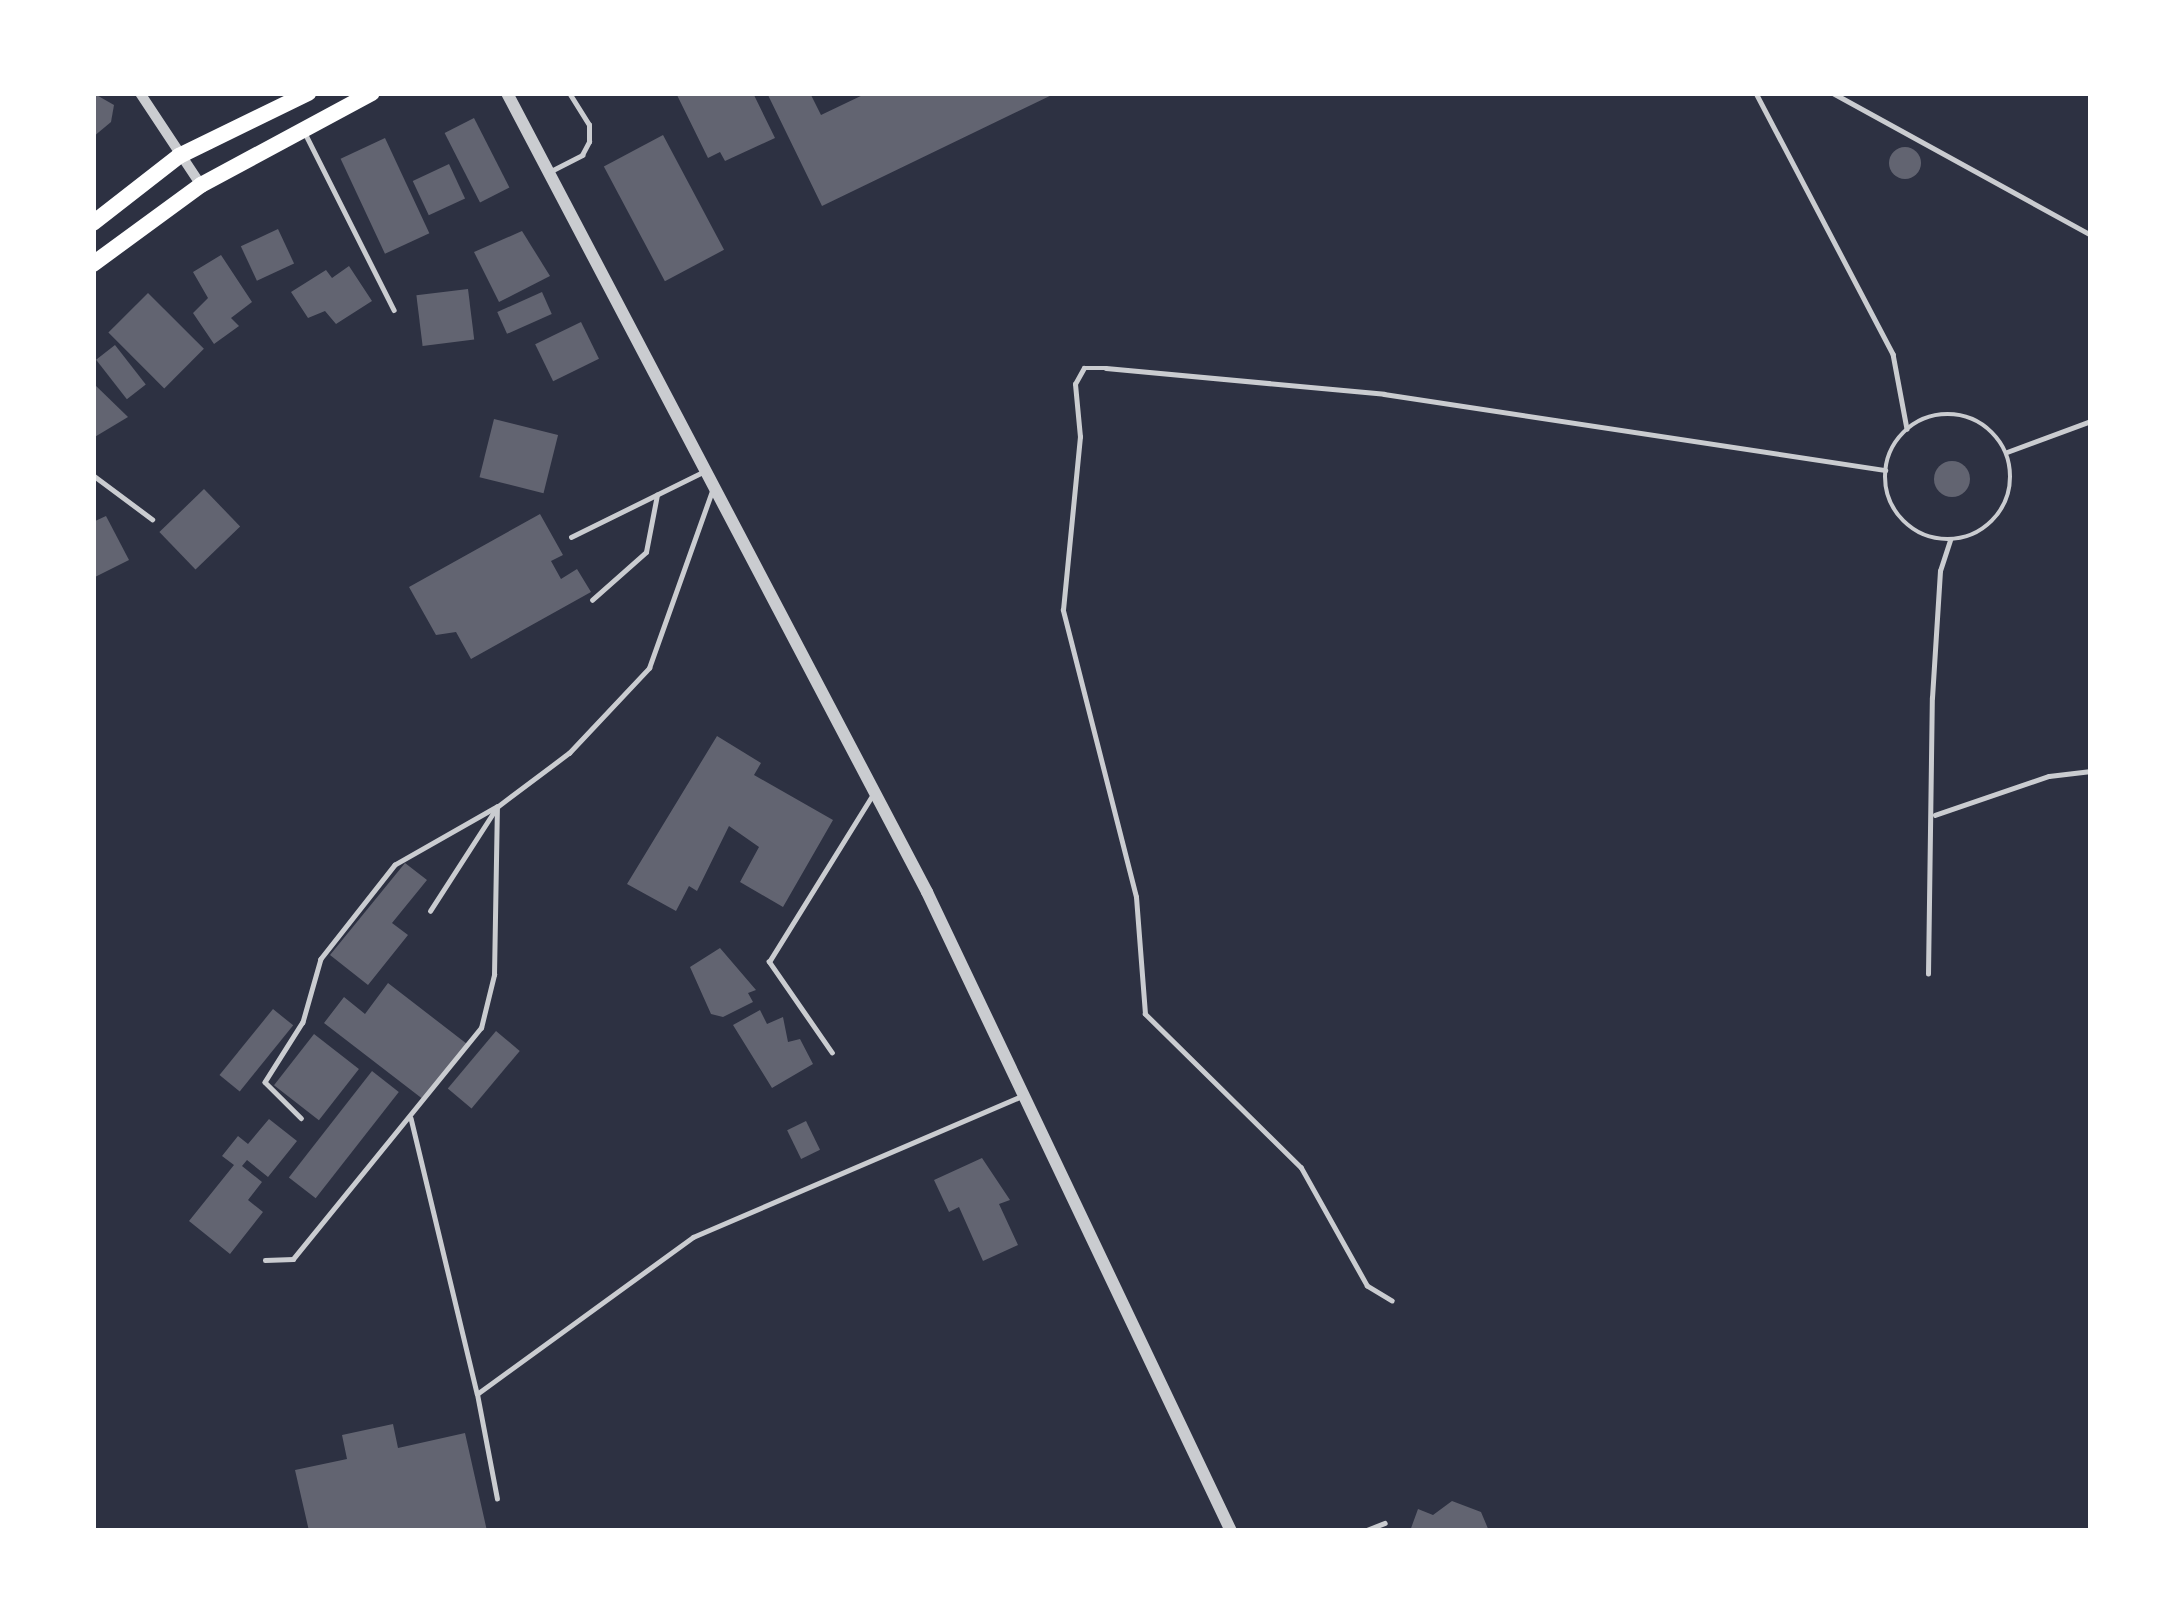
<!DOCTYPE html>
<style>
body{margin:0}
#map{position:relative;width:2184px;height:1624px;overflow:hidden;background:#2d3142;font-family:Signika,sans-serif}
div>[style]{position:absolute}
.building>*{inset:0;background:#626471;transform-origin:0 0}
.round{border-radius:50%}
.service>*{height:4.5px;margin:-2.25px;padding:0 2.25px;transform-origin:2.25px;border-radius:2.25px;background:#caccd0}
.service>.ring{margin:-2.25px;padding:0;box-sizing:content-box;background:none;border:4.5px solid #caccd0;border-radius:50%}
.minor>*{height:10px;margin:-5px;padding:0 5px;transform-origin:5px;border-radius:5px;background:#caccd0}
.tertiary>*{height:12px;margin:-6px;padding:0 6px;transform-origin:6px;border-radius:6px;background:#caccd0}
.trunk>*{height:16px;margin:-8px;padding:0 8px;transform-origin:8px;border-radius:8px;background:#fff}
span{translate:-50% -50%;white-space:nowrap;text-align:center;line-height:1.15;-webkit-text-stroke:10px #fff;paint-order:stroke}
.frame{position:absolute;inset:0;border:96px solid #fff;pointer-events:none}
</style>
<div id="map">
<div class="building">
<div style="clip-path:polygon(93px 93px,114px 105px,111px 122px,93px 137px)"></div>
<div style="clip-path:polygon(676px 93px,753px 93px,775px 138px,725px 161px,720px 152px,708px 158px)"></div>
<div style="clip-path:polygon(767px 93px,810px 93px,821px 115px,867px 93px,1056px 93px,822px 206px)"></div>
<div style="left:474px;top:118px;width:78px;height:33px;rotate:63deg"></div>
<div style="left:663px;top:135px;width:130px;height:67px;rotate:62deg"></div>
<div style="left:385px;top:138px;width:105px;height:49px;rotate:65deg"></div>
<div class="round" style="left:1889px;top:147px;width:32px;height:32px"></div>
<div style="left:449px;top:164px;width:38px;height:40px;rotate:65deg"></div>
<div style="left:278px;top:229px;width:38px;height:41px;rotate:65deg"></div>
<div style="clip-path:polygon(522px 231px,550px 276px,499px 302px,474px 252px)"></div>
<div style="clip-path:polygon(221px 255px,252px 302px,231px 318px,239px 326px,214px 344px,193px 313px,208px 298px,193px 272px)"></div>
<div style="clip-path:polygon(349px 266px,372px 301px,336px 324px,325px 311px,308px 318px,291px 292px,326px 270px,332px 278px)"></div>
<div style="left:468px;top:289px;width:51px;height:52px;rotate:83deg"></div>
<div style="left:542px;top:292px;width:24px;height:49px;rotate:66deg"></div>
<div style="left:148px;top:293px;width:79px;height:56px;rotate:45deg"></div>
<div style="left:581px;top:322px;width:41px;height:51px;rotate:64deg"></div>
<div style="left:115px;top:345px;width:50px;height:24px;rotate:52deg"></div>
<div style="clip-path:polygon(93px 383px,128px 417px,93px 438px)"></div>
<div style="left:494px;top:419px;width:66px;height:60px;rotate:14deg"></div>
<div class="round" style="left:1934px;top:461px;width:36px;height:36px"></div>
<div style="left:204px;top:489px;width:52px;height:62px;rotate:46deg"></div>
<div style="clip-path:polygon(540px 514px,563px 555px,551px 561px,561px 579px,577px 569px,591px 592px,471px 659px,456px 632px,436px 635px,409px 587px)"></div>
<div style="clip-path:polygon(106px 516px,129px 560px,93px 578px,93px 522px)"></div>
<div style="clip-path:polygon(717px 736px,761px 763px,754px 775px,833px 820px,783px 907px,740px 882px,759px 847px,729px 826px,697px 891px,689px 886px,676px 911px,627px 884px)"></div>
<div style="clip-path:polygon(405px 863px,427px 880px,392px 923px,408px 935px,368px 985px,330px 955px)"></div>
<div style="clip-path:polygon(720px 948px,756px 990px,748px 993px,753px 1002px,723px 1017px,711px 1014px,690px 967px)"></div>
<div style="clip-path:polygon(388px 983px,467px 1044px,424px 1100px,324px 1023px,344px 997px,365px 1014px)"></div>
<div style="left:273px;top:1009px;width:26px;height:85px;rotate:39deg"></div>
<div style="clip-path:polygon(760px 1010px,767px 1024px,783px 1017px,788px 1042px,800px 1039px,813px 1064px,772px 1088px,733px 1025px)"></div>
<div style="left:496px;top:1031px;width:31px;height:75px;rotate:40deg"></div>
<div style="left:314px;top:1034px;width:57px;height:65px;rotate:38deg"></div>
<div style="left:372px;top:1071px;width:34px;height:135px;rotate:38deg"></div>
<div style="clip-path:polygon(269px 1119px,297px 1141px,268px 1177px,247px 1160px,242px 1166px,262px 1182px,248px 1200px,263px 1212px,230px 1254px,189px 1221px,234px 1165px,222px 1156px,238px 1136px,248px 1144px)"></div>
<div style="left:806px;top:1121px;width:32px;height:21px;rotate:64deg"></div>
<div style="clip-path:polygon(982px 1158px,1010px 1200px,999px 1204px,1018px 1245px,983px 1261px,959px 1207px,949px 1212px,934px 1180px)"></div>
<div style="clip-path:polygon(393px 1424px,398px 1448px,465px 1433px,487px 1531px,309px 1531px,295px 1470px,347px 1459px,342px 1435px)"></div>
<div style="clip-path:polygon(1452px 1501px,1481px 1512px,1489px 1531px,1410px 1531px,1418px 1509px,1433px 1515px)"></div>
</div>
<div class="service">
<div style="left:1756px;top:93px;width:295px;rotate:62.3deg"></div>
<div style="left:1893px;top:354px;width:76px;rotate:79.4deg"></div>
<div style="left:1833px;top:93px;width:294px;rotate:28.8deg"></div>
<div style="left:305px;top:133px;width:198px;rotate:63.3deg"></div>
<div style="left:553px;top:170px;width:33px;rotate:-27deg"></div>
<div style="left:582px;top:155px;width:15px;rotate:-62deg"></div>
<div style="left:589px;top:142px;width:17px;rotate:-90deg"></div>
<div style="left:589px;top:125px;width:38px;rotate:-122deg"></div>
<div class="ring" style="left:1885px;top:414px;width:121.5px;height:121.5px"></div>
<div style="left:2007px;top:452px;width:90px;rotate:-20.3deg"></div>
<div style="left:93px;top:475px;width:74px;rotate:36.7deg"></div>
<div style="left:571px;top:537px;width:147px;rotate:-26.2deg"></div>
<div style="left:592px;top:600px;width:72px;rotate:-41.6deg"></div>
<div style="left:646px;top:552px;width:58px;rotate:-79.1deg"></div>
<div style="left:1935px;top:815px;width:120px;rotate:-18.9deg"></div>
<div style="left:2049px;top:776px;width:42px;rotate:-6.8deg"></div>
<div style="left:430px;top:911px;width:124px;rotate:-57.2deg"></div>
<div style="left:497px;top:807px;width:90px;rotate:-36.9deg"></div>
<div style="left:569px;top:753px;width:117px;rotate:-46.7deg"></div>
<div style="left:649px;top:668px;width:191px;rotate:-70.4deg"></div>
<div style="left:1928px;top:974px;width:276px;rotate:-89.2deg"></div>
<div style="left:1932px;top:698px;width:127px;rotate:-86.4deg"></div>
<div style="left:1940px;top:571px;width:33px;rotate:-72deg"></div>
<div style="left:832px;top:1053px;width:111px;rotate:-124.7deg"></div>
<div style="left:769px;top:962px;width:195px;rotate:-58.2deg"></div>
<div style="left:411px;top:1118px;width:283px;rotate:76.5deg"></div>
<div style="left:265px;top:1260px;width:28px;rotate:-2deg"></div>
<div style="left:293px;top:1259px;width:298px;rotate:-50.9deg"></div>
<div style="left:481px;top:1028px;width:55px;rotate:-76.2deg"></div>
<div style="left:494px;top:975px;width:168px;rotate:-89deg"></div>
<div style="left:497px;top:807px;width:117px;rotate:150.4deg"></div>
<div style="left:395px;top:865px;width:120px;rotate:128.2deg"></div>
<div style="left:321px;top:959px;width:66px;rotate:105.9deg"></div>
<div style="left:303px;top:1022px;width:71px;rotate:122.3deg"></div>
<div style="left:265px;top:1082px;width:51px;rotate:45deg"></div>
<div style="left:1392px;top:1301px;width:29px;rotate:-149deg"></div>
<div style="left:1367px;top:1286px;width:135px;rotate:-119.2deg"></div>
<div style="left:1301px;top:1168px;width:219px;rotate:-135.4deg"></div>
<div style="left:1145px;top:1014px;width:117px;rotate:-94.4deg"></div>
<div style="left:1136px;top:897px;width:296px;rotate:-104.3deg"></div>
<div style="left:1063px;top:610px;width:174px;rotate:-84.4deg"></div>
<div style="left:1080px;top:437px;width:53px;rotate:-95.4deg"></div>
<div style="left:1075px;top:384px;width:18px;rotate:-61deg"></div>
<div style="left:1084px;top:368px;width:22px"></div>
<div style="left:1106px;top:368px;width:279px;rotate:5.3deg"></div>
<div style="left:1384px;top:394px;width:507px;rotate:8.63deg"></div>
<div style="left:497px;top:1499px;width:107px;rotate:-100.8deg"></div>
<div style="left:477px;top:1394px;width:267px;rotate:-36deg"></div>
<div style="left:693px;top:1237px;width:355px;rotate:-23.2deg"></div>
<div style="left:1364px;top:1531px;width:22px;rotate:-21deg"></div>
</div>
<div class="minor">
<div style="left:140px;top:93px;width:110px;rotate:56.5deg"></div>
</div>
<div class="tertiary">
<div style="left:507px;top:93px;width:903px;rotate:62.27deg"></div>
<div style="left:927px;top:892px;width:708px;rotate:64.56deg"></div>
</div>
<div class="trunk">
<div style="left:93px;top:223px;width:109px;rotate:-37.9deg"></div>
<div style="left:179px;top:156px;width:144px;rotate:-26deg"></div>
<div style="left:93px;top:264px;width:134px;rotate:-36.2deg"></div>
<div style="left:201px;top:185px;width:194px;rotate:-28.3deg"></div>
</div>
<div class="frame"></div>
</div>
